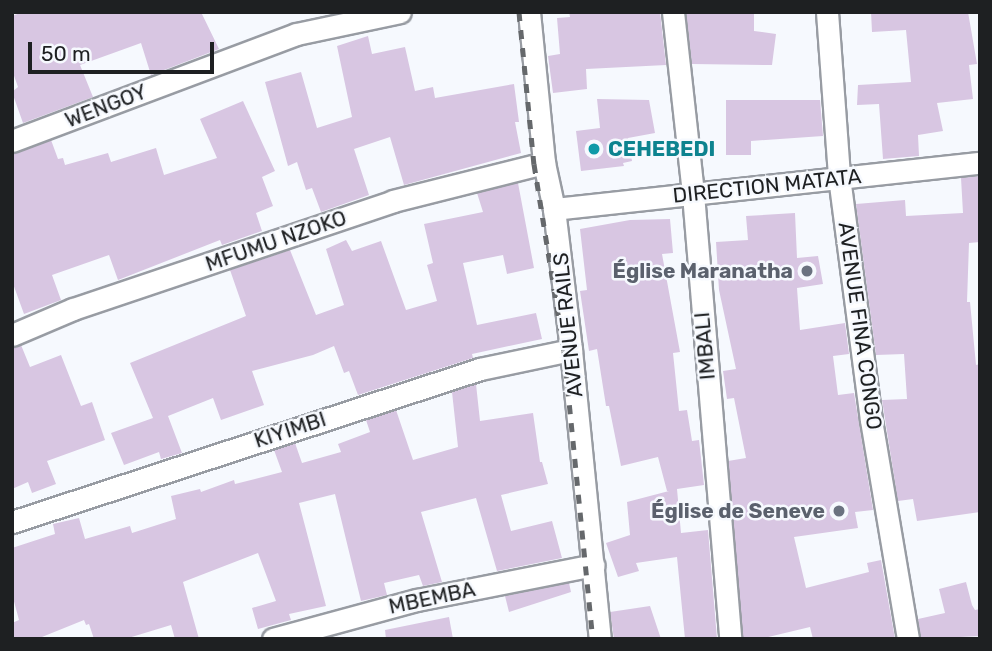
<!DOCTYPE html>
<meta charset="utf-8">
<style>
body{margin:0}
#map{position:relative;width:992px;height:651px;overflow:hidden;background:#f6f9fe;font-family:Rubik,sans-serif}
div>[style]{position:absolute}
.building>*{inset:0;background:#d8c6e2}
.roads{filter:drop-shadow(2px 0 #989ca3) drop-shadow(-2px 0 #989ca3) drop-shadow(0 2px #989ca3) drop-shadow(0 -2px #989ca3)}
.minor>*{height:21px;margin:-10.5px;padding:0 10.5px;transform-origin:10.5px;border-radius:10.5px;background:#fff}
.rail>*{height:5px;margin-top:-2.5px;transform-origin:0;background:repeating-linear-gradient(90deg,#65686b 0 9px,transparent 0 18px)}
.dots>*{width:19px;height:19px;translate:-50% -50%;box-sizing:border-box;border:4px solid #f6f9fe;border-radius:50%}
span{translate:-50% -50%;white-space:nowrap;text-align:center;line-height:1.15;-webkit-text-stroke:5px #f6f9fe;paint-order:stroke}
.street-label{font-size:21px;color:#1e2022}
.culture-label{font-size:21px;color:#0d838f;font-weight:700}
.left{translate:0 -50%;text-align:left}
.worship-label{font-size:21px;color:#5b616d;font-weight:700}
.right{translate:-100% -50%;text-align:right}
.frame{position:absolute;inset:0;border:14px solid #1e2022;pointer-events:none}
.scale{position:absolute;left:28px;top:42px;width:186px;height:32px;box-sizing:border-box;border:4px solid #1e2022;border-top:0;padding-left:9px;font-size:21px;line-height:24px;white-space:nowrap;color:#1e2022;-webkit-text-stroke:5px #f6f9fe;paint-order:stroke}
</style>
<div id="map">
<div class="building">
<div style="clip-path:polygon(23px 12px,201px 12px,219px 49px,151px 75px,141px 43px,80px 65px,93px 97px,23px 123px,12px 92px,18px 87px,12px 70px,12px 16px)"></div>
<div style="clip-path:polygon(569px 12px,660px 12px,666px 65px,586px 69px,587px 89px,553px 93px,548px 56px,560px 54px,557px 18px,570px 17px)"></div>
<div style="clip-path:polygon(686px 12px,754px 13px,754px 31px,776px 34px,772px 65px,692px 64px)"></div>
<div style="clip-path:polygon(871px 12px,968px 12px,977px 64px,969px 65px,973px 99px,937px 103px,943px 131px,918px 135px,919px 156px,883px 159px,879px 104px,857px 105px,858px 85px,911px 82px,906px 30px,872px 32px)"></div>
<div style="clip-path:polygon(368px 36px,372px 54px,405px 47px,415px 91px,433px 87px,435px 98px,514px 84px,519px 122px,515px 122px,521px 153px,404px 185px,390px 137px,354px 149px,369px 195px,321px 212px,312px 188px,306px 190px,297px 162px,288px 166px,265px 82px,301px 72px,317px 128px,352px 117px,337px 46px)"></div>
<div style="clip-path:polygon(597px 99px,649px 100px,655px 133px,628px 138px,632px 161px,623px 163px,624px 166px,581px 171px,576px 131px,600px 128px)"></div>
<div style="clip-path:polygon(726px 100px,820px 100px,823px 136px,751px 141px,751px 155px,726px 155px)"></div>
<div style="clip-path:polygon(243px 101px,275px 171px,262px 177px,273px 206px,256px 213px,262px 231px,222px 245px,220px 240px,118px 280px,109px 255px,52px 275px,61px 300px,24px 314px,12px 281px,12px 154px,51px 140px,58px 159px,63px 158px,65px 165px,108px 153px,111px 162px,156px 148px,164px 175px,217px 158px,200px 119px)"></div>
<div style="clip-path:polygon(980px 176px,980px 242px,969px 243px,967px 302px,970px 302px,976px 365px,980px 364px,980px 512px,917px 521px,913px 499px,898px 501px,882px 400px,907px 399px,904px 354px,876px 355px,856px 204px,905px 200px,906px 216px,963px 213px,961px 178px)"></div>
<div style="clip-path:polygon(518px 183px,534px 268px,507px 274px,503px 255px,463px 263px,477px 325px,536px 313px,542px 339px,472px 354px,473px 358px,358px 395px,349px 371px,344px 373px,334px 346px,313px 355px,252px 371px,264px 405px,221px 420px,213px 398px,168px 416px,182px 453px,161px 459px,159px 452px,124px 465px,111px 433px,153px 418px,130px 363px,246px 316px,230px 270px,290px 250px,316px 315px,344px 305px,326px 249px,346px 240px,352px 251px,381px 241px,406px 310px,437px 301px,427px 265px,433px 263px,424px 224px,483px 212px,477px 193px)"></div>
<div style="clip-path:polygon(795px 213px,797px 258px,818px 256px,823px 284px,797px 288px,800px 330px,845px 323px,849px 354px,833px 356px,838px 395px,854px 393px,873px 510px,855px 512px,858px 528px,794px 537px,806px 588px,869px 572px,867px 563px,881px 560px,895px 639px,813px 639px,810px 627px,760px 639px,743px 639px,728px 461px,746px 458px,734px 398px,727px 399px,723px 371px,736px 369px,719px 290px,716px 242px,748px 240px,746px 216px)"></div>
<div style="clip-path:polygon(670px 219px,673px 253px,662px 254px,680px 352px,673px 353px,679px 411px,687px 410px,692px 441px,699px 440px,704px 485px,677px 489px,681px 533px,708px 530px,717px 639px,685px 639px,677px 557px,636px 563px,639px 571px,618px 577px,606px 543px,630px 535px,627px 502px,669px 491px,667px 491px,658px 457px,621px 466px,609px 406px,606px 406px,597px 349px,589px 351px,580px 291px,587px 290px,580px 229px,630px 220px)"></div>
<div style="clip-path:polygon(21px 345px,30px 367px,61px 355px,81px 406px,92px 402px,105px 440px,47px 461px,56px 484px,32px 493px,28px 482px,12px 489px,12px 348px)"></div>
<div style="clip-path:polygon(476px 384px,480px 421px,533px 413px,540px 462px,542px 462px,548px 484px,501px 495px,511px 531px,552px 521px,562px 558px,497px 571px,476px 498px,421px 512px,442px 582px,423px 586px,419px 575px,384px 583px,387px 595px,361px 601px,335px 494px,299px 503px,326px 606px,289px 614px,291px 620px,258px 629px,252px 608px,276px 601px,258px 553px,183px 582px,199px 639px,175px 639px,171px 625px,125px 639px,94px 639px,89px 624px,86px 625px,84px 620px,37px 639px,12px 639px,12px 623px,19px 620px,12px 594px,12px 548px,55px 534px,53px 524px,79px 518px,85px 539px,130px 526px,132px 533px,176px 519px,171px 496px,200px 489px,201px 492px,234px 480px,235px 484px,282px 472px,274px 450px,295px 443px,302px 463px,341px 452px,338px 444px,370px 432px,366px 420px,396px 410px,413px 460px,458px 447px,452px 392px)"></div>
<div style="clip-path:polygon(966px 582px,972px 605px,975px 610px,980px 609px,980px 636px,921px 639px,918px 619px,945px 613px,939px 589px)"></div>
<div style="clip-path:polygon(569px 583px,571px 592px,509px 612px,505px 596px)"></div>
<div style="clip-path:polygon(650px 606px,661px 639px,614px 639px,610px 612px)"></div>
<div style="clip-path:polygon(449px 617px,453px 639px,386px 639px,385px 630px)"></div>
</div>
<div class="roads">
<div class="minor">
<div style="left:529px;top:12px;width:152px;rotate:84.3deg"></div>
<div style="left:544px;top:163px;width:47px;rotate:77.7deg"></div>
<div style="left:554px;top:209px;width:142px;rotate:83.1deg"></div>
<div style="left:571px;top:350px;width:290px;rotate:84.3deg"></div>
<div style="left:673px;top:12px;width:183px;rotate:83.7deg"></div>
<div style="left:693px;top:194px;width:447px;rotate:85.2deg"></div>
<div style="left:827px;top:12px;width:165px;rotate:85.8deg"></div>
<div style="left:839px;top:177px;width:245px;rotate:82.5deg"></div>
<div style="left:871px;top:420px;width:222px;rotate:80.4deg"></div>
<div style="left:12px;top:141px;width:303px;rotate:-20.6deg"></div>
<div style="left:296px;top:34px;width:106px;rotate:-11.9deg"></div>
<div style="left:554px;top:209px;width:428px;rotate:-6.2deg"></div>
<div style="left:12px;top:335px;width:66px;rotate:-23.1deg"></div>
<div style="left:73px;top:309px;width:338px;rotate:-18.6deg"></div>
<div style="left:393px;top:201px;width:156px;rotate:-14.1deg"></div>
<div style="left:12px;top:522px;width:492px;rotate:-18.1deg"></div>
<div style="left:480px;top:369px;width:93px;rotate:-11.8deg"></div>
<div style="left:273px;top:639px;width:149px;rotate:-15.2deg"></div>
<div style="left:417px;top:600px;width:180px;rotate:-11.2deg"></div>
</div>
</div>
<div class="rail">
<div style="left:519px;top:12px;width:153px;rotate:84.4deg"></div>
<div style="left:534px;top:164px;width:189px;rotate:80.9deg"></div>
<div style="left:564px;top:351px;width:289px;rotate:84.3deg"></div>
</div>
<div class="dots">
<div style="left:594px;top:149px;background:#0f9aa8"></div>
<div style="left:807px;top:271px;background:#6b7280"></div>
<div style="left:839px;top:511px;background:#6b7280"></div>
</div>
<div class="street-label">
<span style="left:106px;top:106px;rotate:-21deg">WENGOY</span>
<span style="left:767px;top:186px;rotate:-6deg">DIRECTION MATATA</span>
<span style="left:276px;top:241px;rotate:-19deg">MFUMU NZOKO</span>
<span style="left:568px;top:325px;rotate:-96deg">AVENUE RAILS</span>
<span style="left:860px;top:326px;rotate:82deg">AVENUE FINA CONGO</span>
<span style="left:705px;top:346px;rotate:-95deg">IMBALI</span>
<span style="left:290px;top:430px;rotate:-18deg">KIYIMBI</span>
<span style="left:432px;top:598px;rotate:-12deg">MBEMBA</span>
</div>
<div class="culture-label">
<span class="left" style="left:608px;top:149px">CEHEBEDI</span>
</div>
<div class="worship-label">
<span class="right" style="left:793px;top:271px">Église Maranatha</span>
<span class="right" style="left:825px;top:511px">Église de Seneve</span>
</div>
<div class="frame"></div>
<div class="scale">50 m</div>
</div>
